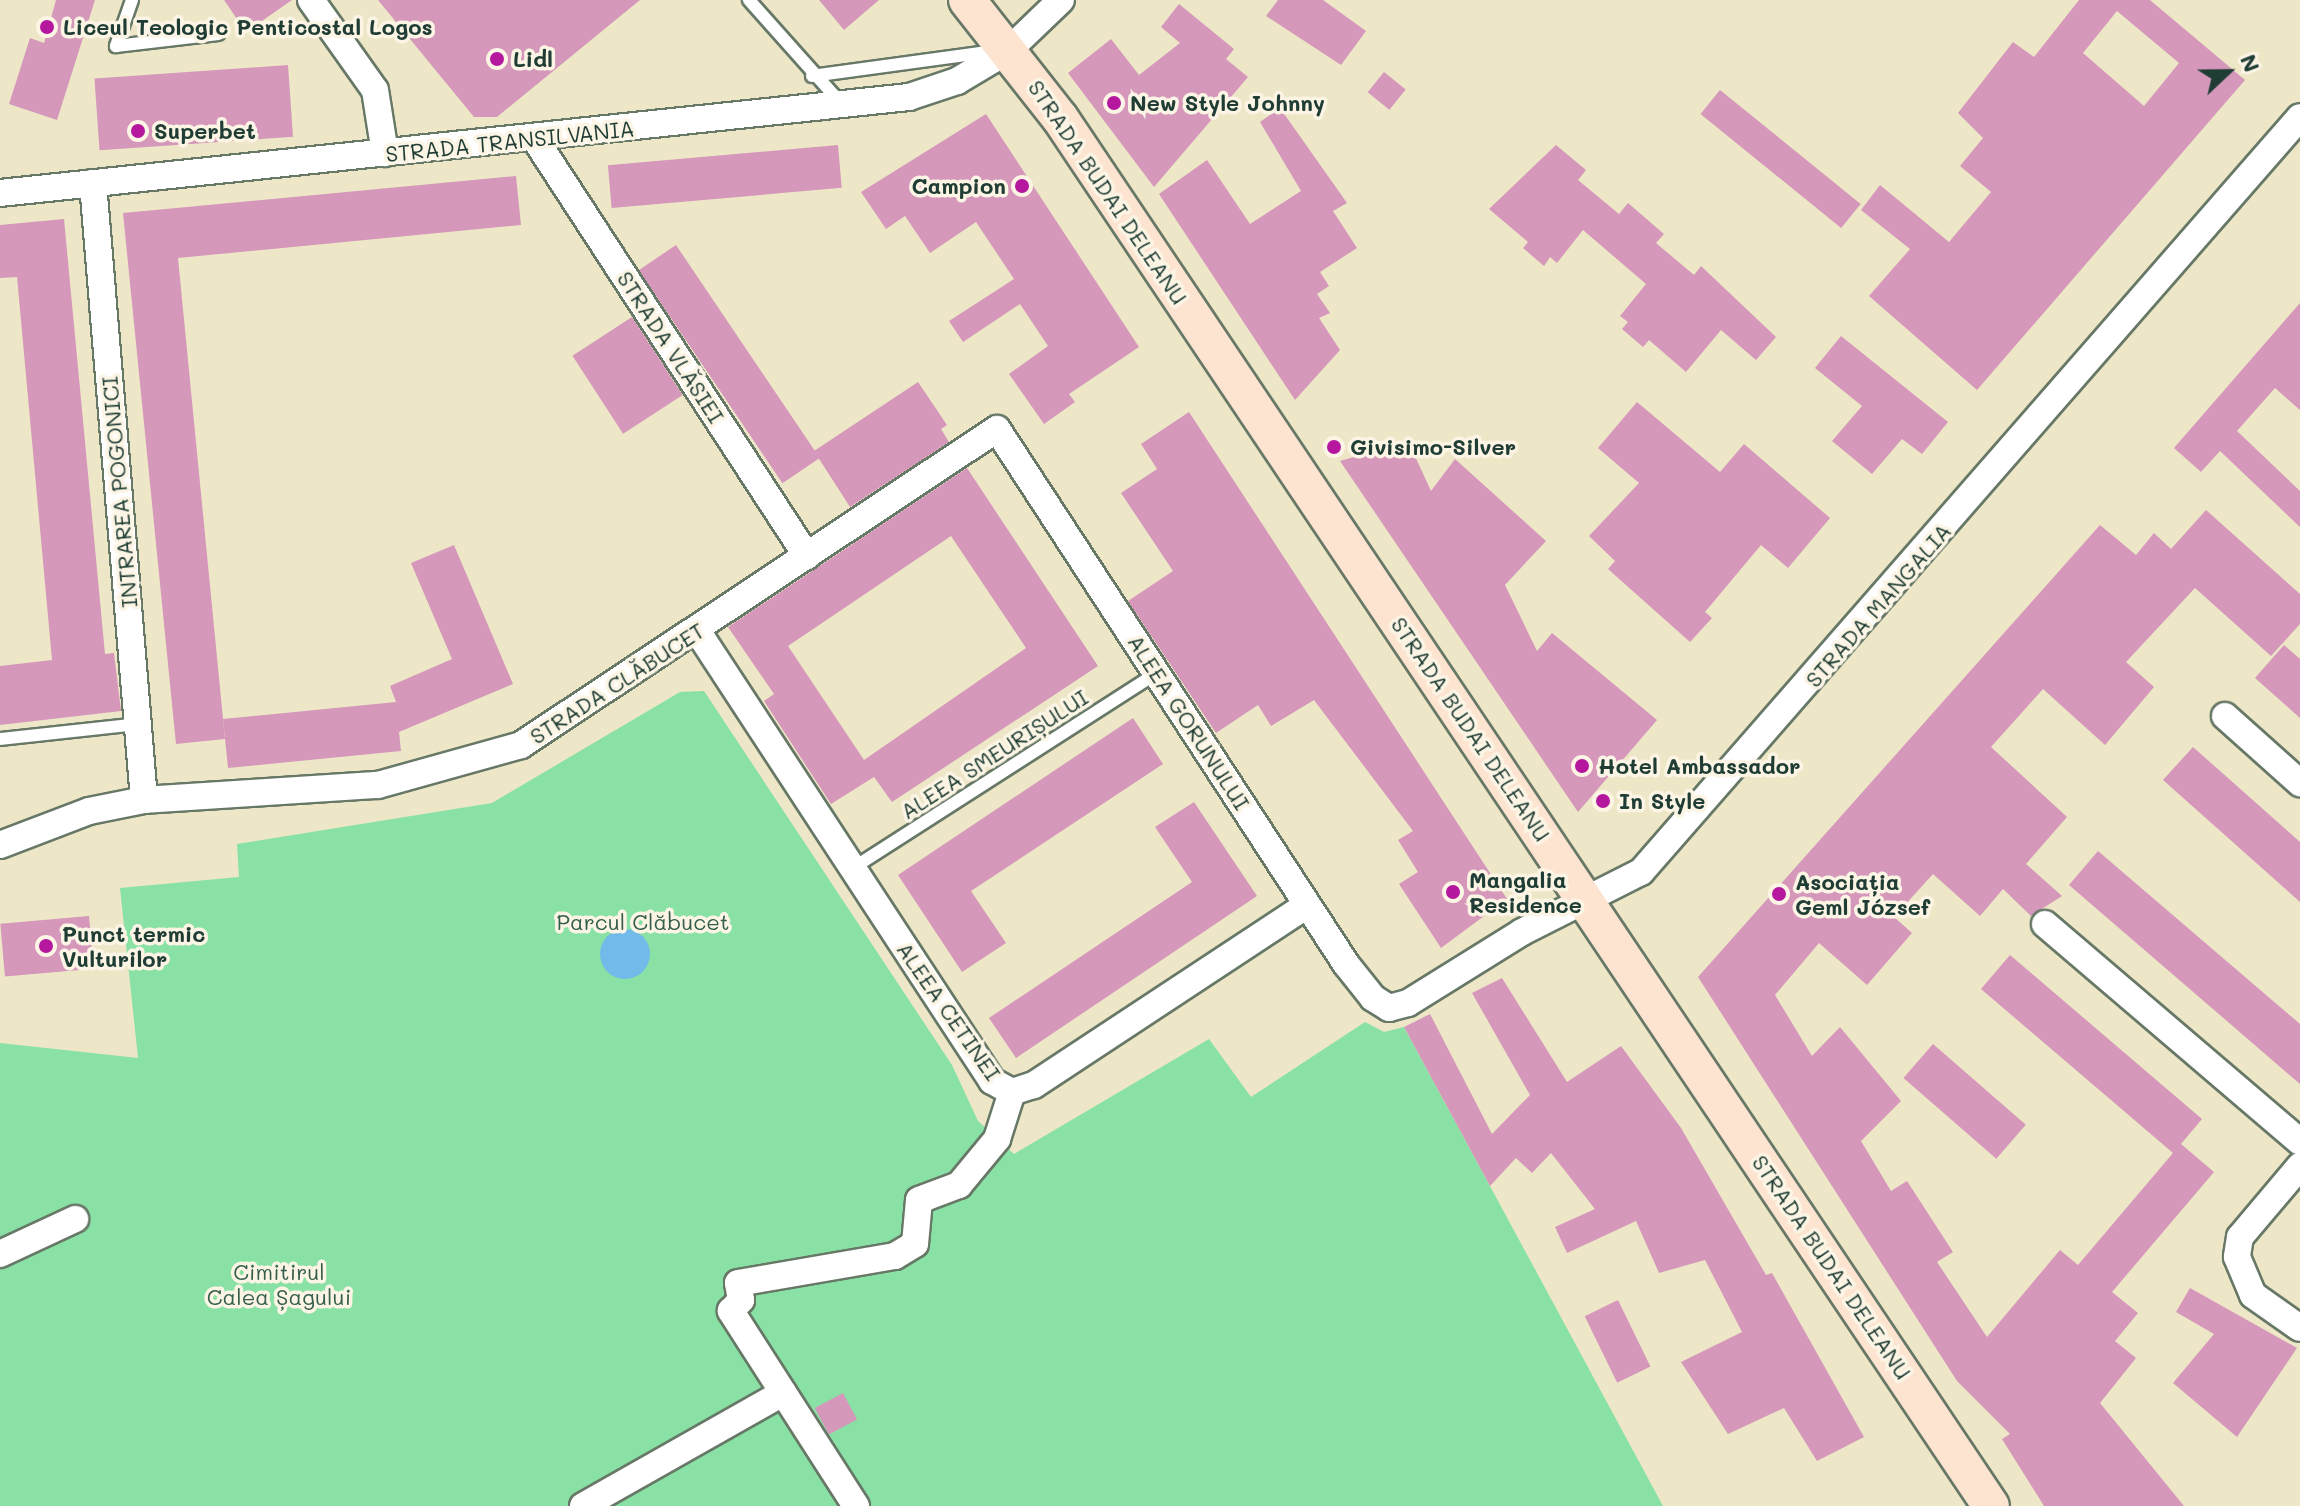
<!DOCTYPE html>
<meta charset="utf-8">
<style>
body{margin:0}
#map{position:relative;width:2300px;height:1506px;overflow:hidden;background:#ede6c7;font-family:Mali,sans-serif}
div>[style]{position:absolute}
.green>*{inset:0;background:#89e1a5}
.water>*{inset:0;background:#72baea}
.round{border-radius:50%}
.building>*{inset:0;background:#d598bb;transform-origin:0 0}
.roads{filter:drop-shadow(2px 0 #677867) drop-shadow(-2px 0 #677867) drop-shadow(0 2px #677867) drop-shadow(0 -2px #677867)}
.lane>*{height:12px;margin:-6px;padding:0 6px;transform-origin:6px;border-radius:6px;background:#fff}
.street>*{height:26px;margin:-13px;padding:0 13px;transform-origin:13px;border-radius:13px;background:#fff}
.secondary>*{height:36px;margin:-18px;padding:0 18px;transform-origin:18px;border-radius:18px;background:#fde4d1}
.dots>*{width:22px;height:22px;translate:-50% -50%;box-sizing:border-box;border:4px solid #fcf5e5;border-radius:50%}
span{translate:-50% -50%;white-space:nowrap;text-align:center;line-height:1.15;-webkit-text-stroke:7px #fcf5e5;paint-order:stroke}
.poi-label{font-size:22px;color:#1f3d34;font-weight:700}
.left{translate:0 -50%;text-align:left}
.right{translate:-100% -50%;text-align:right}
.street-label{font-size:22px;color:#1f3d34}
.park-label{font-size:22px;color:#345e4b}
.north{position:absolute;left:2188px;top:32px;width:80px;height:80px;-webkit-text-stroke:6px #fcf5e5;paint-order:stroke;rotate:68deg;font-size:22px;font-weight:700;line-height:32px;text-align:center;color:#1f3d34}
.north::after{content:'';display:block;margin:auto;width:28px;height:36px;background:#1f3d34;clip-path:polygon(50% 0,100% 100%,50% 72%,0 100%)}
</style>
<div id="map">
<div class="green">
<div style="clip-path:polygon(704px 691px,952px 1065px,978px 1121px,1014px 1154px,1209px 1039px,1251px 1097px,1365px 1022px,1384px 1032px,1404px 1027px,1663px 1506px,0 1506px,0 1043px,138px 1058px,120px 888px,239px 877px,237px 844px,492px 803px,680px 692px)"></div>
</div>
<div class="water">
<div class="round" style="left:600px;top:929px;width:50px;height:50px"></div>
</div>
<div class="building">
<div style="clip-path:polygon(56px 0,95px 0,57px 120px,9px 104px,30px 38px,44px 43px)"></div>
<div style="clip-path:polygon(224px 0,292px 0,246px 32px)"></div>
<div style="clip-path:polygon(378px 0,640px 0,497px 117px,474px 117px)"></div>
<div style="clip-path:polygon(819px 0,879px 0,844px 30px)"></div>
<div style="clip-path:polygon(1278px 0,1323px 0,1366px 31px,1341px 65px,1266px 16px)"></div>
<div style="clip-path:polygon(evenodd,2079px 0,2150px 0,2245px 80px,1977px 390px,1869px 296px,1910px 249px,1861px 210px,1880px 185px,1949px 242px,1991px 192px,1960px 166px,1983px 138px,1958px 113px,2013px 42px,2034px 57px,2079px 0,2117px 11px,2179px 63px,2144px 106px,2083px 53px,2117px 11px)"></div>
<div style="clip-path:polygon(1179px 4px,1234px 49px,1226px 59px,1248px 77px,1154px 187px,1068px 73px,1111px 39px,1139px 75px,1180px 43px,1161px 27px)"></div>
<div style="left:288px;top:65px;width:72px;height:194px;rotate:86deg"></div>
<div style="left:1384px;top:72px;width:28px;height:26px;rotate:39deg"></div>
<div style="left:1720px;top:90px;width:181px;height:31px;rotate:39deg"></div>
<div style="clip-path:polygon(1280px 108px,1347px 203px,1333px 211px,1357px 248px,1320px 272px,1329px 286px,1317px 294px,1330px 313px,1319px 318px,1340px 350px,1295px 400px,1159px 194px,1207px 160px,1250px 224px,1301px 191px,1260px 122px)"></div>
<div style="clip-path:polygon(986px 114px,1139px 347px,1069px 394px,1075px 402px,1044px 424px,1009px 374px,1048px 346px,1020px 304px,963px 342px,949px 321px,1014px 279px,976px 222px,930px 253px,905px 216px,886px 229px,861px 192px)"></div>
<div style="left:838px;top:145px;width:43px;height:231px;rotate:85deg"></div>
<div style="clip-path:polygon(1556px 145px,1586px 170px,1578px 180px,1619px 214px,1628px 203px,1664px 234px,1656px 243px,1694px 275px,1701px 266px,1776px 337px,1756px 360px,1721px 330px,1686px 372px,1649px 340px,1643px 347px,1622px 329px,1628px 322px,1620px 316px,1646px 284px,1583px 230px,1557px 263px,1550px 257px,1544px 266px,1523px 248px,1528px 242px,1489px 209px)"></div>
<div style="clip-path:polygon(516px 176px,521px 225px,178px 258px,225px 739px,176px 744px,123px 213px)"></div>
<div style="clip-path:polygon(64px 219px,105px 654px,114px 653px,121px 711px,0 725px,0 666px,52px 660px,17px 277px,0 278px,0 225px)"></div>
<div style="left:676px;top:245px;width:257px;height:45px;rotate:56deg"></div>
<div style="clip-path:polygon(2300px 303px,2300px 410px,2275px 388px,2237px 431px,2300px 491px,2300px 527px,2220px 451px,2201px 472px,2174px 448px)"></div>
<div style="left:632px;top:317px;width:93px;height:71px;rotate:57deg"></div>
<div style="clip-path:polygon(1841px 336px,1948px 422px,1922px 454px,1902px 439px,1872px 474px,1832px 441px,1862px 406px,1815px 368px)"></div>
<div style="clip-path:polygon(918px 382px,947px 425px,941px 429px,949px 442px,850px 507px,814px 451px)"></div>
<div style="clip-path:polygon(1637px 402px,1720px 472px,1744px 444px,1830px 518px,1788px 568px,1761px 545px,1705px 612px,1712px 618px,1690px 642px,1608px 569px,1615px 561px,1589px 536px,1639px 483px,1598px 448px)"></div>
<div style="clip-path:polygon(1189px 412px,1507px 899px,1441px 948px,1399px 884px,1418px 872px,1398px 840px,1413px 831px,1314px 700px,1271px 726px,1258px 705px,1216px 733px,1128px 601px,1173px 571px,1121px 493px,1157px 469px,1141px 444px)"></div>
<div style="clip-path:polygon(1408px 441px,1431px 491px,1455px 459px,1546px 541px,1505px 585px,1537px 651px,1552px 633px,1657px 720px,1578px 812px,1340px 461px)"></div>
<div style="clip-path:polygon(evenodd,967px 468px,1098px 666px,892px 802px,874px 777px,831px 804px,764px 701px,774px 694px,728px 627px,967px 468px,951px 536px,1026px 648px,864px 760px,788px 646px,951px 536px)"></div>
<div style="clip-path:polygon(2206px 510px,2300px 594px,2300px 624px,2271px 656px,2195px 588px,2126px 662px,2154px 687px,2105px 745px,2043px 689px,1991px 747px,2067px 817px,2026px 864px,2062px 896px,2031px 916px,2003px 889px,1980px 916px,1933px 874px,1894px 917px,1912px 933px,1867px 985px,1819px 943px,1775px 995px,1812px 1056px,1840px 1027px,1901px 1101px,1861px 1141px,1891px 1191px,1907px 1181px,1953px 1252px,1937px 1262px,1987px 1337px,2060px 1250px,2078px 1265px,2173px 1153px,1981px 989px,2010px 955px,2202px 1119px,2181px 1144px,2214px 1172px,2112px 1292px,2138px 1313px,2115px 1341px,2136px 1358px,2100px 1403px,2184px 1506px,2044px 1506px,2002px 1439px,2010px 1434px,1957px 1381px,1698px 977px,2100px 525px,2136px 555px,2154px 533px,2171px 549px)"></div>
<div style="clip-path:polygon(454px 545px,513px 684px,399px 732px,401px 751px,228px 768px,223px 719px,396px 702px,390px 686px,452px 659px,411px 563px)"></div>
<div style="clip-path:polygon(2284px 645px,2300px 659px,2300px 718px,2255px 678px)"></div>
<div style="clip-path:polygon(1133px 718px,1163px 764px,971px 891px,1006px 943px,962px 972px,898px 875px)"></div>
<div style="clip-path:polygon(2193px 747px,2300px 842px,2300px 902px,2163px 780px)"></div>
<div style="clip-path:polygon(1194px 802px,1257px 896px,1016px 1058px,989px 1018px,1192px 882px,1155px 827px)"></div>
<div style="clip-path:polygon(2098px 851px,2300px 1024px,2300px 1084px,2069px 885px)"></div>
<div style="left:89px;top:916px;width:53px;height:89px;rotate:85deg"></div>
<div style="clip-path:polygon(1502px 978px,1567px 1082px,1621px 1046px,1681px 1128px,1766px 1275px,1772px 1273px,1864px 1437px,1817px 1461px,1784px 1408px,1728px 1434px,1681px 1362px,1742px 1332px,1705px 1260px,1659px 1273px,1636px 1221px,1567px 1253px,1555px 1227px,1595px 1209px,1551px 1153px,1532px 1173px,1516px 1158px,1490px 1186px,1404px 1027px,1430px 1014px,1492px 1134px,1530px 1095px,1472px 993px)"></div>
<div style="left:1933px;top:1044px;width:123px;height:45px;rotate:41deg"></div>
<div style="clip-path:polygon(2190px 1288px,2297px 1348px,2237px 1437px,2173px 1383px,2214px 1334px,2176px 1312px)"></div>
<div style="left:1618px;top:1300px;width:74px;height:37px;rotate:64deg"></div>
<div style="left:843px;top:1393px;width:30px;height:32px;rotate:62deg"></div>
</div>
<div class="roads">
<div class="lane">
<div style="left:132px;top:0;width:49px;rotate:109.2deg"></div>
<div style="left:116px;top:46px;width:103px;rotate:-6.7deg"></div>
<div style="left:749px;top:0;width:137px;rotate:48.3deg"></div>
<div style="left:812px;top:76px;width:184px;rotate:-7.8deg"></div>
<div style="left:0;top:739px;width:139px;rotate:-6.2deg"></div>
<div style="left:853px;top:868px;width:361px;rotate:-32.7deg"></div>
</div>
<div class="street">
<div style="left:311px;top:0;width:110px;rotate:54.6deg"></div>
<div style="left:375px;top:90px;width:64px;rotate:81deg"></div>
<div style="left:535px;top:139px;width:498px;rotate:56.9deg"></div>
<div style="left:93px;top:183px;width:619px;rotate:85.27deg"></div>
<div style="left:0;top:193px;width:914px;rotate:-6.03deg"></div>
<div style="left:909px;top:97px;width:51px;rotate:-18.4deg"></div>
<div style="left:957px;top:81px;width:61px;rotate:-30.8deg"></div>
<div style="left:1009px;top:50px;width:72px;rotate:-43.9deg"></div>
<div style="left:698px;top:632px;width:537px;rotate:56.78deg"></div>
<div style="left:992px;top:1081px;width:23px;rotate:29deg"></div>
<div style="left:1012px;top:1092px;width:23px;rotate:-18deg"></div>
<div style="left:1034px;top:1085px;width:327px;rotate:-33.4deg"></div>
<div style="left:2225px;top:716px;width:101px;rotate:41.8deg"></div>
<div style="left:0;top:845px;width:95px;rotate:-20.9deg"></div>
<div style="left:89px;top:811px;width:56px;rotate:-11.3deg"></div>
<div style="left:144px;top:800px;width:234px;rotate:-3.7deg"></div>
<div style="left:378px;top:785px;width:148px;rotate:-15.6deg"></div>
<div style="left:521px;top:745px;width:571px;rotate:-33.58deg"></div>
<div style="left:997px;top:429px;width:639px;rotate:56.88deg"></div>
<div style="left:1346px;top:964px;width:43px;rotate:51.5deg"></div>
<div style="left:1373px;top:998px;width:19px;rotate:32deg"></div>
<div style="left:1389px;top:1008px;width:20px;rotate:-15deg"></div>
<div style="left:1408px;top:1003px;width:134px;rotate:-31.9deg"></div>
<div style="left:1522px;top:932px;width:133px;rotate:-26.8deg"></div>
<div style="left:1641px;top:872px;width:1002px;rotate:-48.88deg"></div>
<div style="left:2045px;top:924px;width:335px;rotate:40.5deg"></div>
<div style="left:2300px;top:1166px;width:93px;rotate:130.2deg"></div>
<div style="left:2240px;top:1237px;width:20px;rotate:99deg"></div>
<div style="left:2237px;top:1257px;width:41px;rotate:67.2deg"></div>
<div style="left:2253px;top:1295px;width:57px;rotate:35.1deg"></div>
<div style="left:0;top:1254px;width:83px;rotate:-25deg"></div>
<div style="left:583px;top:1506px;width:230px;rotate:-29.5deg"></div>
<div style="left:856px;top:1506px;width:232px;rotate:-122.7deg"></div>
<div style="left:731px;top:1311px;width:15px;rotate:-48deg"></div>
<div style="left:741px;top:1300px;width:17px;rotate:-100deg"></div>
<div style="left:738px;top:1283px;width:159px;rotate:-9.8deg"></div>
<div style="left:895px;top:1256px;width:23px;rotate:-31deg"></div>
<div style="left:915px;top:1244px;width:44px;rotate:-84.8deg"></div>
<div style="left:919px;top:1200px;width:43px;rotate:-20.6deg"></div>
<div style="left:959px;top:1185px;width:60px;rotate:-50.4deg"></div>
<div style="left:997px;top:1139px;width:49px;rotate:-72.3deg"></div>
</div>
<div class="secondary">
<div style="left:967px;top:0;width:150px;rotate:51.8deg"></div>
<div style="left:1060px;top:118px;width:1671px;rotate:56.15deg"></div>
</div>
</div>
<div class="dots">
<div style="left:47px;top:27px;background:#b5179e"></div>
<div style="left:497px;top:59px;background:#b5179e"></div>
<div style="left:1114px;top:103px;background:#b5179e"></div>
<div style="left:138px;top:131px;background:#b5179e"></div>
<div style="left:1022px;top:186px;background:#b5179e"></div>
<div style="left:1334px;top:447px;background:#b5179e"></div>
<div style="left:1582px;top:766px;background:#b5179e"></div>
<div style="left:1603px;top:801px;background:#b5179e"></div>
<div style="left:1453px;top:892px;background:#b5179e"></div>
<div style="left:1779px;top:894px;background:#b5179e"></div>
<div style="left:46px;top:946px;background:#b5179e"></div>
</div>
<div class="poi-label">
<span class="left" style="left:63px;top:27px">Liceul Teologic Penticostal Logos</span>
<span class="left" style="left:513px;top:59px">Lidl</span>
<span class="left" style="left:1130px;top:103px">New Style Johnny</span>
<span class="left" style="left:154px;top:131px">Superbet</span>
<span class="right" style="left:1006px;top:186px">Campion</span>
<span class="left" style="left:1350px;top:447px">Givisimo-Silver</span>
<span class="left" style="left:1598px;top:766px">Hotel Ambassador</span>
<span class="left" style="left:1619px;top:801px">In Style</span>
<span class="left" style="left:1469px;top:892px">Mangalia<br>Residence</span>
<span class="left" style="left:1795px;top:894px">Asociația<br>Geml József</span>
<span class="left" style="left:62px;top:946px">Punct termic<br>Vulturilor</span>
</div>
<div class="street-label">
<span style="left:510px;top:141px;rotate:-6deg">STRADA TRANSILVANIA</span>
<span style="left:1108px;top:192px;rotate:56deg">STRADA BUDAI DELEANU</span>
<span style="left:671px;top:347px;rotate:57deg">STRADA VLĂSIEI</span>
<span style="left:119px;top:492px;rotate:-95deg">INTRAREA POGONICI</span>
<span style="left:1878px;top:605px;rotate:-49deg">STRADA MANGALIA</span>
<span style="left:617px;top:683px;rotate:-33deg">STRADA CLĂBUCET</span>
<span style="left:1189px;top:722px;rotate:57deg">ALEEA GORUNULUI</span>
<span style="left:1471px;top:729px;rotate:56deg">STRADA BUDAI DELEANU</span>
<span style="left:994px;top:754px;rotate:-33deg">ALEEA SMEURIȘULUI</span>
<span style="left:949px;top:1011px;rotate:55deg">ALEEA CETINEI</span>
<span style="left:1832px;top:1267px;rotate:56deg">STRADA BUDAI DELEANU</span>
</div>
<div class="park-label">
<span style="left:643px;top:922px">Parcul Clăbucet</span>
<span style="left:279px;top:1284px">Cimitirul<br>Calea Șagului</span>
</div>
<div class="north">N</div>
</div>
